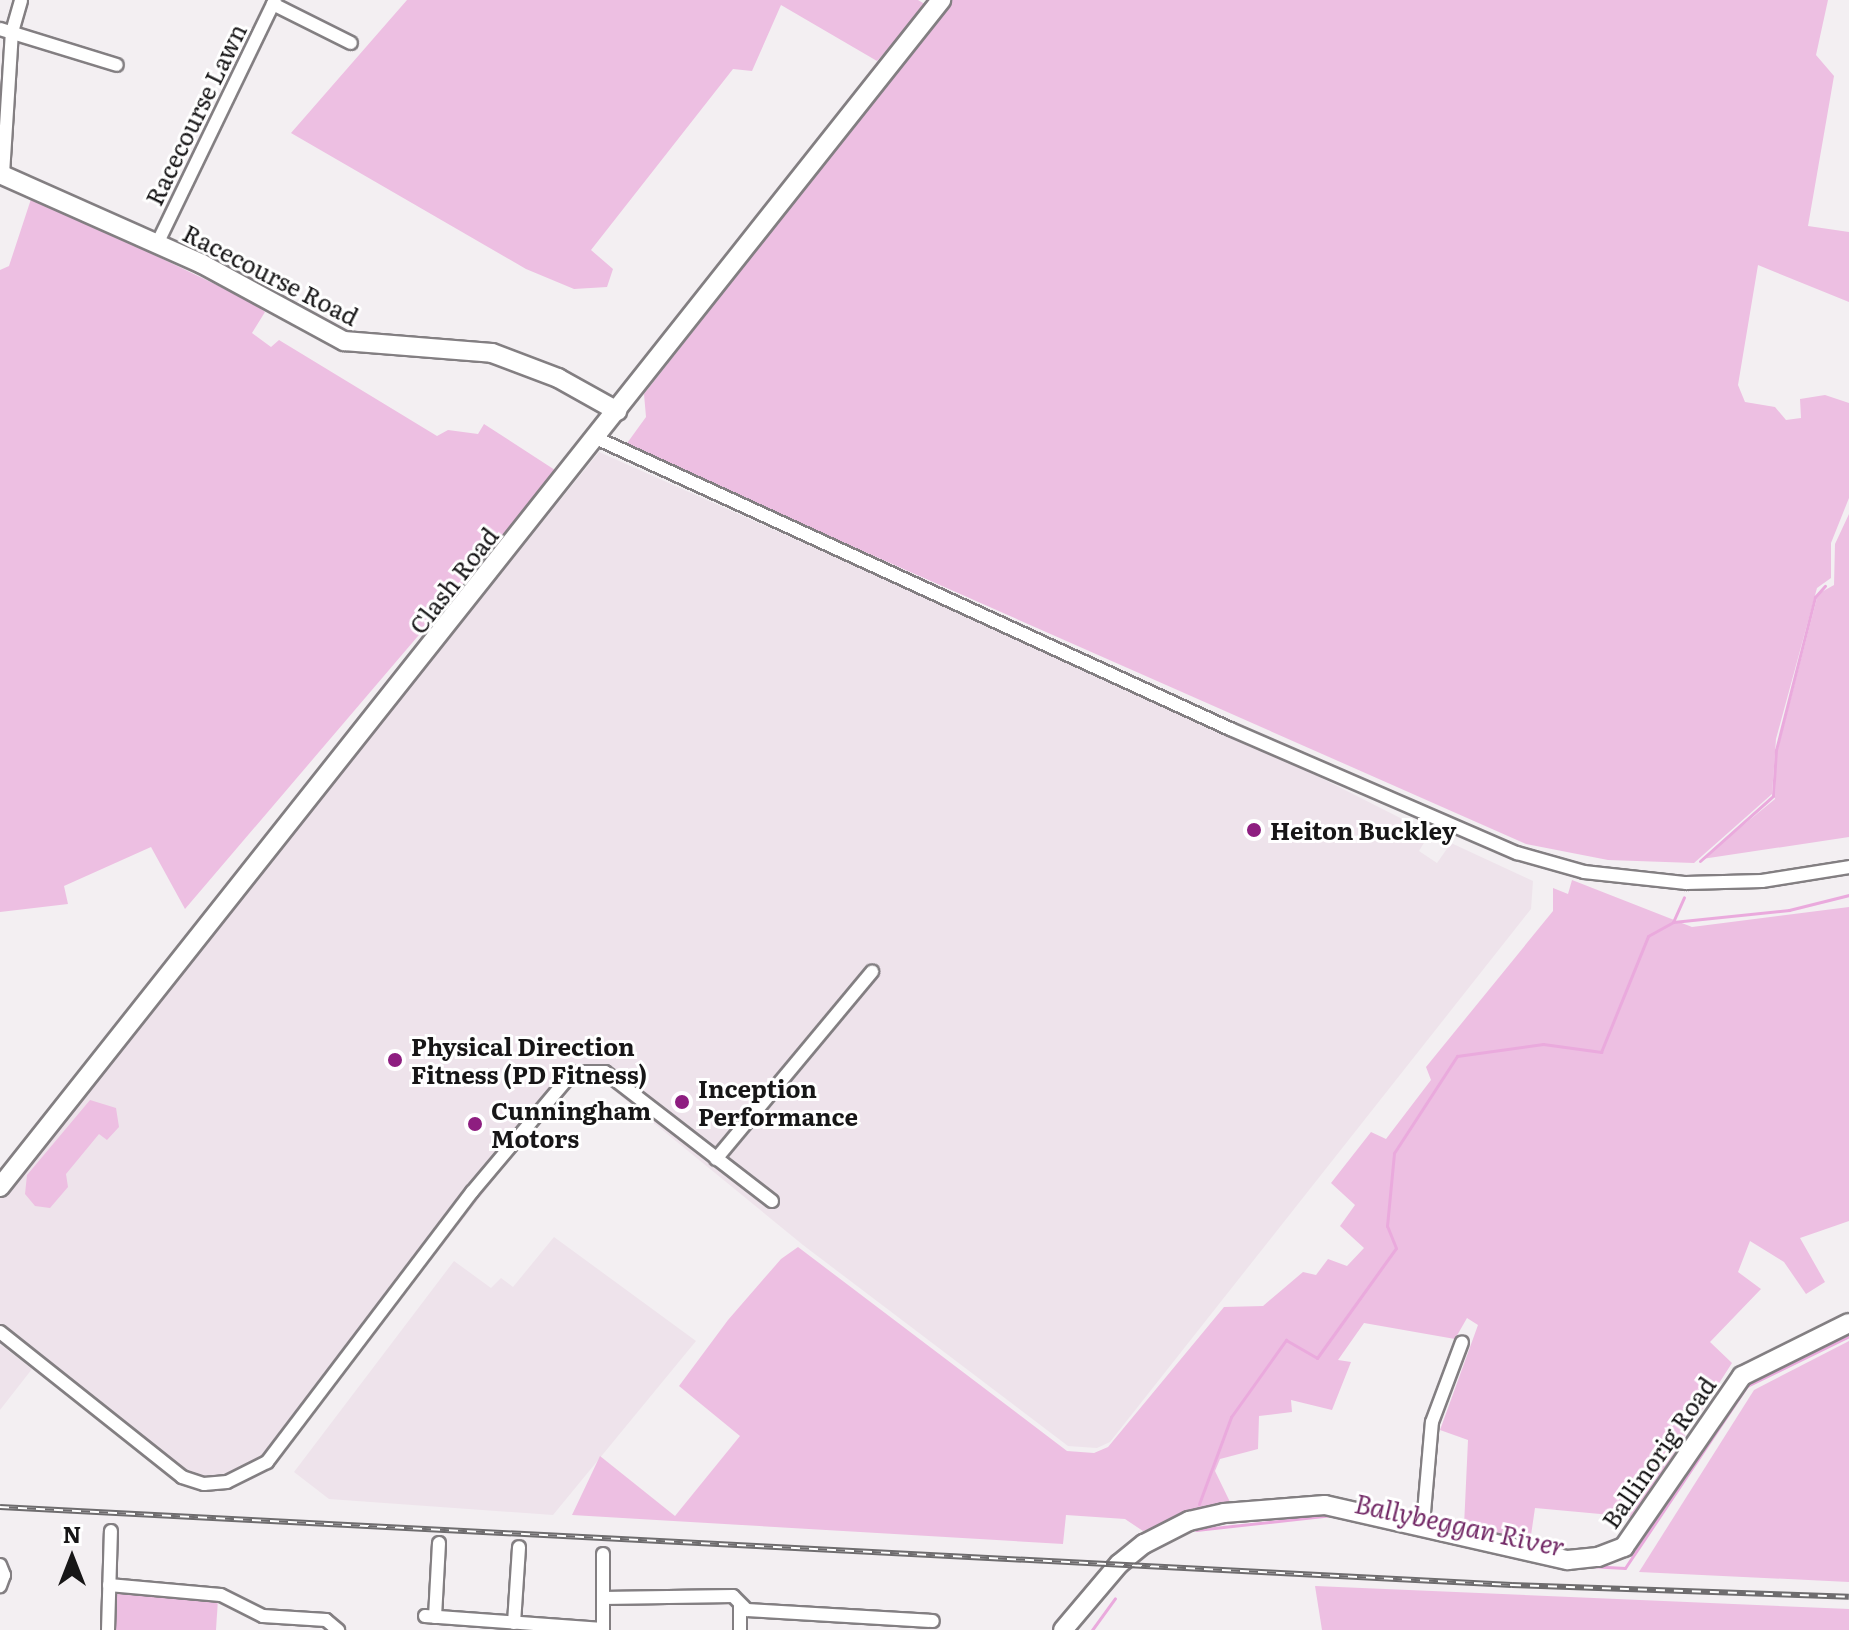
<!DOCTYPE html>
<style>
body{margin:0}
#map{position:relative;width:1849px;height:1630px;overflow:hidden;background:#f3eff2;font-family:Literata,serif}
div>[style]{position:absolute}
.built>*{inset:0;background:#eee3eb}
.green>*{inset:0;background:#edbfe2}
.stream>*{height:3px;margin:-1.5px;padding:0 1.5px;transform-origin:1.5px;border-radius:1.5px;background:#eaaadd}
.roads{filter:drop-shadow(2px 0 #837f82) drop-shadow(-2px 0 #837f82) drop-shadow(0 2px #837f82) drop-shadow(0 -2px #837f82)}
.street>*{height:12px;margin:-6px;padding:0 6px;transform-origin:6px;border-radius:6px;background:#fff}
.secondary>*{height:18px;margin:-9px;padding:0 9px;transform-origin:9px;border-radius:9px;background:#fff}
.rail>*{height:6px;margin-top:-3px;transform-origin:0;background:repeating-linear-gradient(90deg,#fff 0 9px,#6e6c6e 0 18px);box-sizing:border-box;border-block:2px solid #6e6c6e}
.dots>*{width:22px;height:22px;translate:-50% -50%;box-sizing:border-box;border:4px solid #fff;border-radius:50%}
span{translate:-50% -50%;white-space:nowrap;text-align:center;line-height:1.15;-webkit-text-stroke:6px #fff;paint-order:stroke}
.street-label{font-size:24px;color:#171617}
.poi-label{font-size:24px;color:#171617;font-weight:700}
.left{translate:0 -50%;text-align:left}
.water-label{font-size:26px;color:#732a67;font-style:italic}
.north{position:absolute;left:32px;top:1518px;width:80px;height:80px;-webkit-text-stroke:6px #fff;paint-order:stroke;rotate:0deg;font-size:22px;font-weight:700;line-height:32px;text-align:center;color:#171617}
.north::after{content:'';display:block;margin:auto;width:28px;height:36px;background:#171617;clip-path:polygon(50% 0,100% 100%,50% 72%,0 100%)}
</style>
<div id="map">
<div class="built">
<div style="clip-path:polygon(599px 452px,1244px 739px,1430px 833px,1419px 851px,1437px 863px,1451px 843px,1533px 881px,1531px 909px,1110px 1442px,1097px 1448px,1068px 1446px,803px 1245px,600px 1079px,578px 1079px,563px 1091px,272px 1464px,254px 1479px,232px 1487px,183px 1481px,0 1338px,0 1193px)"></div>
<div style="clip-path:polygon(554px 1237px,696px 1341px,553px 1515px,329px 1499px,294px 1472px,454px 1261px,491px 1288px,501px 1278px,513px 1287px)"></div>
<div style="clip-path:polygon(0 1344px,32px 1369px,0 1410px)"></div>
</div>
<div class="green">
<div style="clip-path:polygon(407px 0,918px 0,928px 6px,877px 61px,781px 5px,752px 71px,733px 69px,591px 250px,613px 269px,607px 287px,574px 289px,526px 269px,291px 133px)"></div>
<div style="clip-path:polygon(952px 0,1828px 0,1816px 55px,1834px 76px,1808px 226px,1849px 232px,1849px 302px,1758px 265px,1738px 385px,1745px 402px,1775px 407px,1786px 420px,1801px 418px,1800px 399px,1825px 395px,1849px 403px,1849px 498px,1831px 543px,1831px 578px,1817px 588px,1776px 739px,1772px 794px,1694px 863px,1608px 860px,1526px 844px,625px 446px,646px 417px,644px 394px)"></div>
<div style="clip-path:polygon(32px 196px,252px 302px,265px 312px,252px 333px,271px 347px,279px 340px,437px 436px,448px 430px,478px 434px,484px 424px,558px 472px,185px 909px,151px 847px,64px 886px,68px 904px,0 912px,0 270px,9px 266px)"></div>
<div style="clip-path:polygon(1849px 514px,1849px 837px,1702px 859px,1775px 799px,1776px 756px,1818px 594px,1834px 585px,1835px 544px)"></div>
<div style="clip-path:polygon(1572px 880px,1692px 927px,1849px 907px,1849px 1221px,1800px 1238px,1825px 1282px,1806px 1294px,1784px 1262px,1750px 1241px,1738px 1272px,1761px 1289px,1710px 1342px,1732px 1363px,1633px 1517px,1535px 1508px,1530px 1542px,1464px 1526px,1468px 1440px,1440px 1430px,1478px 1325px,1467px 1318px,1455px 1339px,1364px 1323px,1338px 1360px,1351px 1362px,1332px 1410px,1291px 1400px,1292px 1412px,1259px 1416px,1258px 1449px,1220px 1459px,1215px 1471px,1230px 1502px,1143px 1531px,1125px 1519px,1066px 1515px,1063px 1544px,572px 1515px,600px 1456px,675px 1516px,740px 1436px,679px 1386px,728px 1320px,781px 1259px,798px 1247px,1067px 1451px,1094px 1453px,1108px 1447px,1224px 1307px,1263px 1306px,1303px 1272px,1316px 1275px,1328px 1259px,1347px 1266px,1364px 1248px,1340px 1226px,1355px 1205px,1331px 1183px,1371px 1132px,1386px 1139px,1431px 1080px,1426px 1067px,1553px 911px,1553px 888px,1568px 894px)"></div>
<div style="clip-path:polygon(90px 1100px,116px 1108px,119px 1127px,107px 1140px,99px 1134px,66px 1174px,68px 1187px,50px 1208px,35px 1206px,25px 1194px,27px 1175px)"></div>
<div style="clip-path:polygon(1849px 1341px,1849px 1582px,1639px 1572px,1754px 1390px)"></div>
<div style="clip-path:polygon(1315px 1586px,1849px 1609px,1849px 1630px,1322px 1630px)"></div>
<div style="clip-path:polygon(120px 1592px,218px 1599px,216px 1630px,112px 1630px,114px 1597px)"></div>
</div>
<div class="stream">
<div style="left:1700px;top:861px;width:98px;rotate:-41.7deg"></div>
<div style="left:1773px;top:796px;width:46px;rotate:-86.3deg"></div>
<div style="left:1776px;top:750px;width:158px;rotate:-75.7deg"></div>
<div style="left:1815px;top:597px;width:15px;rotate:-48deg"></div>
<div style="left:1673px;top:922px;width:117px;rotate:-5.9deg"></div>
<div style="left:1789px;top:910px;width:62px;rotate:-14deg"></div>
<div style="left:1199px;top:1504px;width:93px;rotate:-69.8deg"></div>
<div style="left:1231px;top:1417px;width:95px;rotate:-54.5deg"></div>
<div style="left:1286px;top:1340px;width:36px;rotate:30deg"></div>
<div style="left:1317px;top:1358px;width:135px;rotate:-54.3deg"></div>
<div style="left:1396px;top:1248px;width:24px;rotate:-112deg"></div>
<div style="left:1387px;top:1226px;width:73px;rotate:-84.5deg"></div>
<div style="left:1394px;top:1153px;width:116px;rotate:-57deg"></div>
<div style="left:1457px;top:1056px;width:87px;rotate:-7.9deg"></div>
<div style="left:1543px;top:1044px;width:59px;rotate:7.9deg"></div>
<div style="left:1601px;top:1052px;width:125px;rotate:-67.9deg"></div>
<div style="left:1648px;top:936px;width:29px;rotate:-29deg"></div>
<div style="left:1673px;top:922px;width:27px;rotate:-66deg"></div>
<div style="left:1196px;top:1530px;width:137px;rotate:-6.3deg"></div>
<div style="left:1487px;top:1551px;width:65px;rotate:12.5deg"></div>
<div style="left:1589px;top:1566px;width:36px;rotate:3deg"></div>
<div style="left:1625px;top:1568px;width:219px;rotate:-56.2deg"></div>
<div style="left:1747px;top:1386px;width:114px;rotate:-26.1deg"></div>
<div style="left:1092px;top:1630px;width:39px;rotate:-54deg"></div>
</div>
<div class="roads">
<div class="street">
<div style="left:273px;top:4px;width:87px;rotate:26.6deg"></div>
<div style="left:0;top:29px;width:122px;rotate:17.1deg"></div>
<div style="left:3px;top:174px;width:142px;rotate:-86.4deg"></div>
<div style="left:12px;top:32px;width:33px;rotate:-74deg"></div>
<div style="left:157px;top:244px;width:271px;rotate:-64.2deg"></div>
<div style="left:596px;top:438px;width:698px;rotate:24.65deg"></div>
<div style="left:1230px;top:729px;width:313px;rotate:23.4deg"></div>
<div style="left:1517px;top:853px;width:70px;rotate:15.8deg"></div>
<div style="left:1584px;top:872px;width:103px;rotate:6.2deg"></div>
<div style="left:1686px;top:883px;width:76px;rotate:-1.5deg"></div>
<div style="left:1762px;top:881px;width:88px;rotate:-9.1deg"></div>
<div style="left:716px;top:1159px;width:244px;rotate:-50.2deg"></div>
<div style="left:0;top:1332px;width:233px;rotate:38.5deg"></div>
<div style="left:182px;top:1477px;width:23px;rotate:18deg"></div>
<div style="left:204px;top:1484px;width:23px;rotate:-5deg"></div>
<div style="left:227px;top:1482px;width:45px;rotate:-26.6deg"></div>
<div style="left:267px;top:1462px;width:339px;rotate:-52.8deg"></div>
<div style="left:472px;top:1192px;width:157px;rotate:-49.9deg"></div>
<div style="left:573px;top:1072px;width:32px"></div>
<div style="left:605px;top:1072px;width:211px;rotate:37.7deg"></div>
<div style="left:1423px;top:1524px;width:102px;rotate:-85deg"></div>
<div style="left:1432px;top:1422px;width:85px;rotate:-69.4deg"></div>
<div style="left:603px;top:1554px;width:76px;rotate:90deg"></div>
<div style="left:0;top:1565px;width:11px;rotate:68deg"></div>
<div style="left:4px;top:1575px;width:12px;rotate:110deg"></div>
<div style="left:109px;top:1585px;width:112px;rotate:5.1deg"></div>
<div style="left:221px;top:1595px;width:47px;rotate:26.6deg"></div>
<div style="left:263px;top:1616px;width:63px;rotate:3.6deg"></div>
<div style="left:326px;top:1620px;width:16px;rotate:40deg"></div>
<div style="left:603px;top:1598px;width:130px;rotate:-0.9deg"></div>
<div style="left:733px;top:1596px;width:20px;rotate:45deg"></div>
<div style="left:747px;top:1610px;width:186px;rotate:3.4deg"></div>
<div style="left:425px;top:1616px;width:178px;rotate:4.2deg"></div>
<div style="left:435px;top:1617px;width:74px;rotate:-86.9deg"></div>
<div style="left:514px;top:1623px;width:76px;rotate:-86.2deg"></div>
<div style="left:108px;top:1630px;width:99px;rotate:-88.3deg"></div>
<div style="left:740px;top:1630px;width:25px;rotate:-90deg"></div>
</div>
<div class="secondary">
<div style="left:0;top:174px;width:221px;rotate:24deg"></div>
<div style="left:202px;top:264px;width:162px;rotate:28.5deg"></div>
<div style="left:344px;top:341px;width:148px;rotate:4.6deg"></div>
<div style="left:492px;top:353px;width:71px;rotate:20.7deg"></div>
<div style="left:558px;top:378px;width:68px;rotate:29.2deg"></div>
<div style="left:0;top:1187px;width:1515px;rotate:-51.59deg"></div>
<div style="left:1063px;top:1630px;width:87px;rotate:-49.7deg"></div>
<div style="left:1119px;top:1564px;width:32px;rotate:-39deg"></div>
<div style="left:1144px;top:1544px;width:51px;rotate:-27.1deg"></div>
<div style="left:1189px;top:1521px;width:36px;rotate:-13deg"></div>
<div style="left:1224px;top:1513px;width:101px;rotate:-4.5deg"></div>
<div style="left:1325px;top:1505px;width:249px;rotate:12.8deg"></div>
<div style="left:1568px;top:1560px;width:30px;rotate:-6deg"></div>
<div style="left:1598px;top:1557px;width:28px;rotate:-21deg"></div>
<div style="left:1624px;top:1547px;width:208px;rotate:-55.4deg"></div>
<div style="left:1742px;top:1376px;width:119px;rotate:-26.4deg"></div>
</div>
</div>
<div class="rail">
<div style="left:0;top:1507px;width:1514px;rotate:2.95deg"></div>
<div style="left:1512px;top:1585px;width:337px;rotate:2deg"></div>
</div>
<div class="dots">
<div style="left:1254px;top:830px;background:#8e1e80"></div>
<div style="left:395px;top:1060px;background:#8e1e80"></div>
<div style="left:682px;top:1102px;background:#8e1e80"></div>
<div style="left:475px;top:1124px;background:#8e1e80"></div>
</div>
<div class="street-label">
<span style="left:195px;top:114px;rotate:-64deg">Racecourse Lawn</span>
<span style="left:271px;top:274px;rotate:27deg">Racecourse Road</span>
<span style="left:453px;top:580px;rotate:-52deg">Clash Road</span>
<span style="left:1658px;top:1452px;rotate:-55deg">Ballinorig Road</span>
</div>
<div class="poi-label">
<span class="left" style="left:1270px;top:830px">Heiton Buckley</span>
<span class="left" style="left:411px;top:1060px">Physical Direction<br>Fitness (PD Fitness)</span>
<span class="left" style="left:698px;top:1102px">Inception<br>Performance</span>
<span class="left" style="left:491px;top:1124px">Cunningham<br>Motors</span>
</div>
<div class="water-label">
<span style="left:1460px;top:1524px;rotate:12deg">Ballybeggan River</span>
</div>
<div class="north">N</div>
</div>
